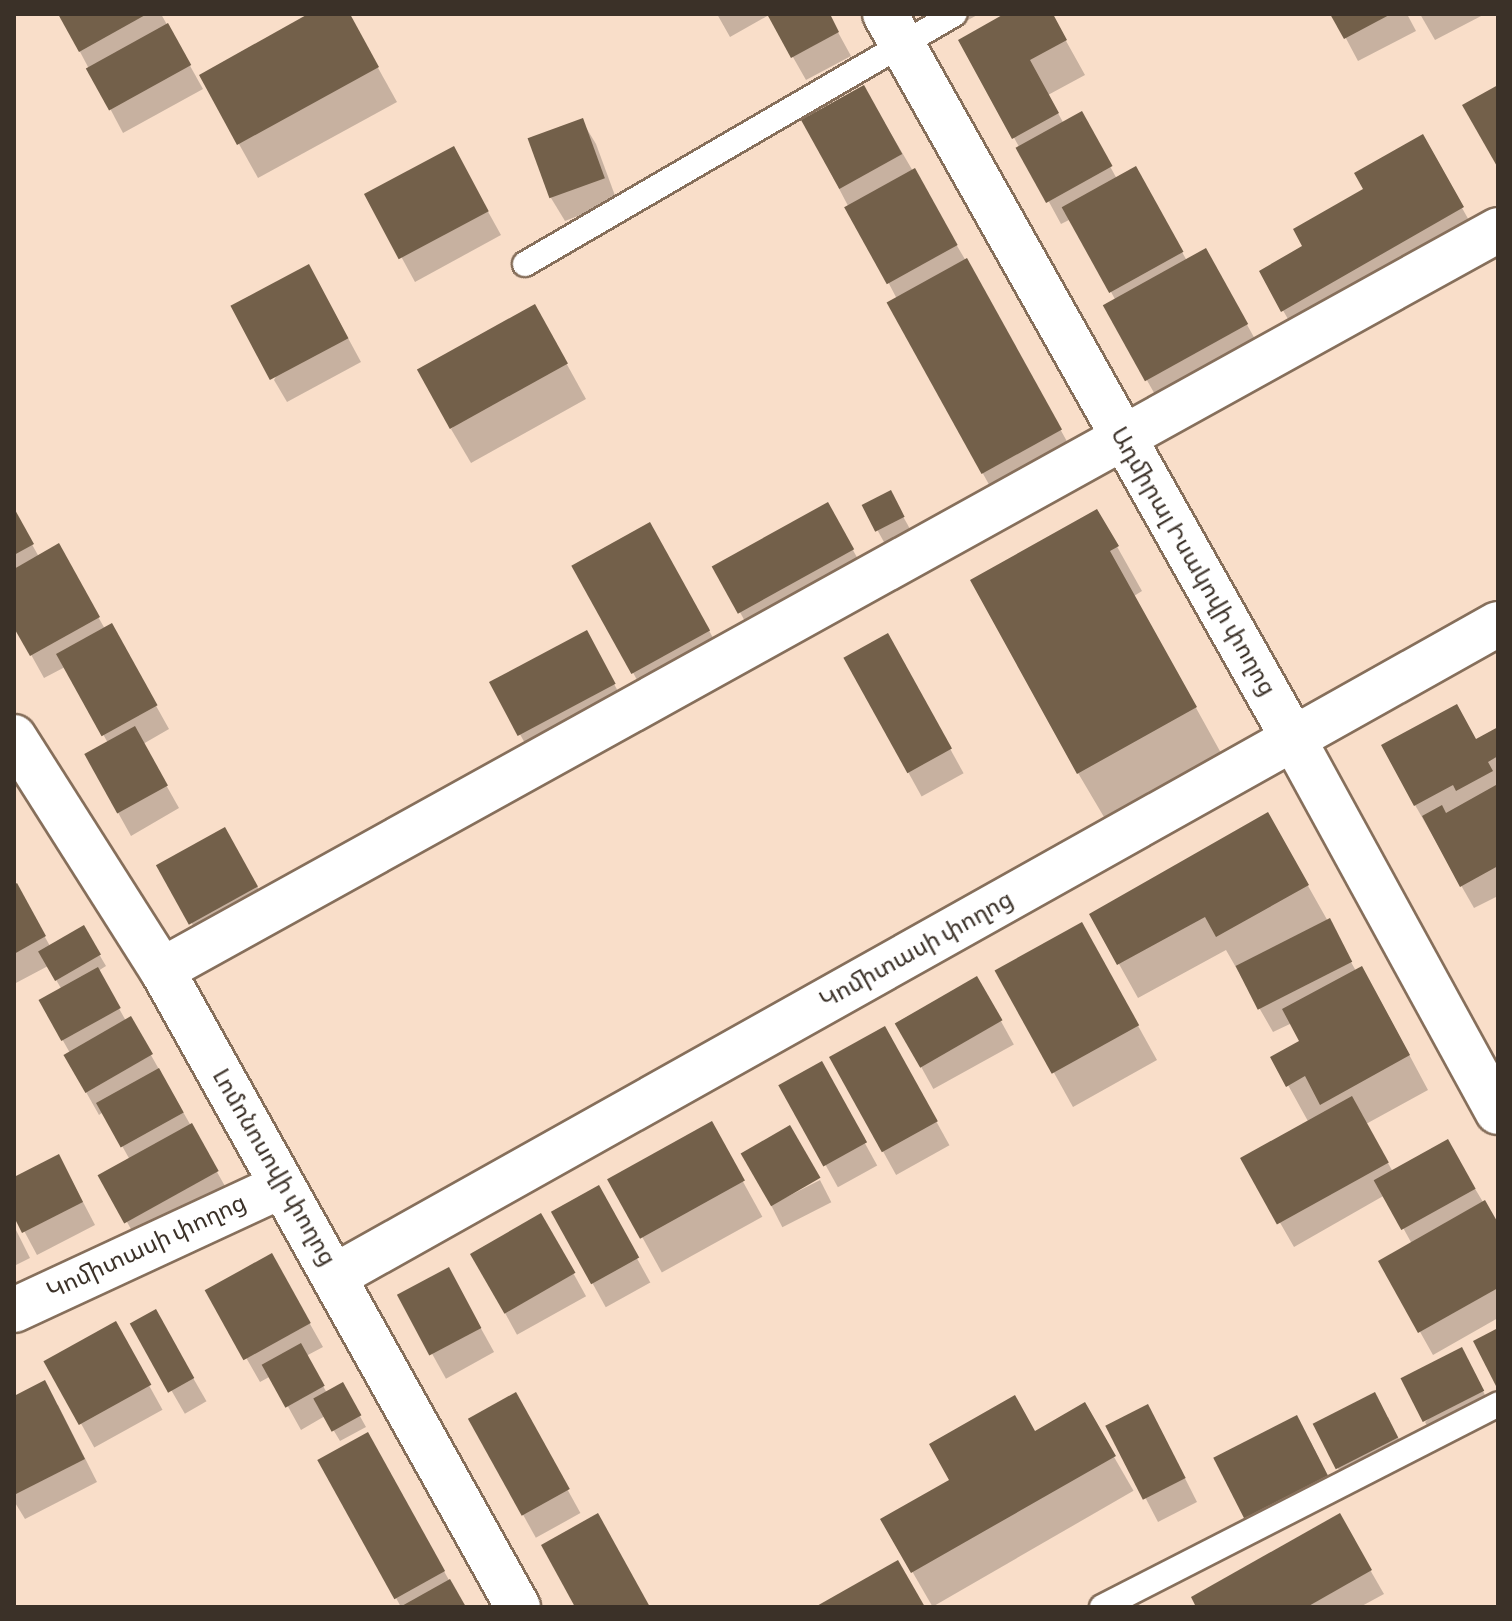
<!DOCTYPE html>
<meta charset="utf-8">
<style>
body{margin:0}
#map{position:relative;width:1512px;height:1621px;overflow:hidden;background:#f9dec9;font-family:"Alegreya Sans","Noto Sans Armenian",sans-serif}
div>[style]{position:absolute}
.shadow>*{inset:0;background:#0003;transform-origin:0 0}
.building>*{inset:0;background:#73604a;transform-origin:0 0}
.roads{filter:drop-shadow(2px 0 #866f5b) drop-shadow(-2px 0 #866f5b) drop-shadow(0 2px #866f5b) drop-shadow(0 -2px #866f5b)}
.service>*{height:24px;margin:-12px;padding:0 12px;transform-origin:12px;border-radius:12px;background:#fff}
.minor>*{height:44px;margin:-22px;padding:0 22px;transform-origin:22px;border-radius:22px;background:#fff}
span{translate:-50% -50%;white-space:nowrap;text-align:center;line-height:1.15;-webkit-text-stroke:8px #fff;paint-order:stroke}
.street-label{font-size:24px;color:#3b3128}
.frame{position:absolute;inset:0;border:16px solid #3b3128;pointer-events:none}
</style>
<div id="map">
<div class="shadow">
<div style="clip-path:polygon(60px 14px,161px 14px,203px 89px,123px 133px)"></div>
<div style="clip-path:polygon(312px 14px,348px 14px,397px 102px,258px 178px,201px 76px)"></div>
<div style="clip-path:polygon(717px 14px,828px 14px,851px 56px,806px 80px,769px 15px,730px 37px)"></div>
<div style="clip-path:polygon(951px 14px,979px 14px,957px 26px)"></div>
<div style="clip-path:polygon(1009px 14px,1051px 14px,1085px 75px,1048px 95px,1064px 124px,1081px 114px,1117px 179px,1155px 203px,1187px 261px,1225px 285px,1266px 359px,1166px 414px,1105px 306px,1116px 301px,1071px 219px,1061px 224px,961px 40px)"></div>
<div style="clip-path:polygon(1333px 14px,1407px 14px,1416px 31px,1358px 61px)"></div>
<div style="clip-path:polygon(1420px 14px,1485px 14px,1435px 40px)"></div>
<div style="clip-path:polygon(864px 88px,986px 295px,1080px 465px,1002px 508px,889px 304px,897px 299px,804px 122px)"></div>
<div style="clip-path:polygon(582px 121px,596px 144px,617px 201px,565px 221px,551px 198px)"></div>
<div style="clip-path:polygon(1422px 137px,1475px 231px,1296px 333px,1261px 272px,1305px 247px)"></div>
<div style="clip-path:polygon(466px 172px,501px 235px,415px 282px,368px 196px)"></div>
<div style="clip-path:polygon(322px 290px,361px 362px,287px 402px,274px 380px)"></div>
<div style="clip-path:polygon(554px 341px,586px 399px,471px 463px,451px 429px)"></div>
<div style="left:890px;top:493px;width:41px;height:29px;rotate:61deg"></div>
<div style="left:828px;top:505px;width:78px;height:129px;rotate:61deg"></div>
<div style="clip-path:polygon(1097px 511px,1142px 591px,1134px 596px,1221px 753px,1104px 817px,1078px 773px)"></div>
<div style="clip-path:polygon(14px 512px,39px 557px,58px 546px,105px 629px,111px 625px,169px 729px,143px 744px,179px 808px,131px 836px,86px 755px,108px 743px,65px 667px,44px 678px,14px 624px)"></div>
<div style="clip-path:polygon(669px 558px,728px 665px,652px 707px,574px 566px)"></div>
<div style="left:887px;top:635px;width:158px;height:48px;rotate:61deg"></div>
<div style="clip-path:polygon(599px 656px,627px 708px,534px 759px,492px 685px)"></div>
<div style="clip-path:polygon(1498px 729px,1498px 896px,1474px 908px,1415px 805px,1476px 741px)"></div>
<div style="clip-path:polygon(1268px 815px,1356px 971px,1381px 1002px,1428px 1090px,1366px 1124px,1393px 1172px,1447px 1142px,1498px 1227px,1498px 1318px,1433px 1355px,1381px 1262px,1412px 1244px,1385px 1195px,1294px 1247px,1244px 1160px,1309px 1123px,1273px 1058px,1302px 1042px,1292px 1023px,1273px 1032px,1226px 950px,1138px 998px,1091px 914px)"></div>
<div style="left:224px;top:829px;width:93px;height:75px;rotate:60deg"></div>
<div style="clip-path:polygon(16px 886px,50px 946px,83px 927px,106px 966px,98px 971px,126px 1021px,130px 1018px,230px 1195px,140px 1245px,101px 1176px,130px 1160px,103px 1112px,99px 1115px,86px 1092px,70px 1053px,41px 1002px,62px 990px,48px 966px,14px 984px)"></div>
<div style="clip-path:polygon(1101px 959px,1157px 1060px,1073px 1107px,998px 972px)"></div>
<div style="left:977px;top:978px;width:76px;height:92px;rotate:61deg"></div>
<div style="left:885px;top:1029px;width:133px;height:61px;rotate:61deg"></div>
<div style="left:821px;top:1064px;width:116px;height:45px;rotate:61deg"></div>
<div style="left:711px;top:1124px;width:106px;height:115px;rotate:61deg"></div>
<div style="clip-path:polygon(14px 1179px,71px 1179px,95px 1225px,37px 1255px,14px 1212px)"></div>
<div style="left:820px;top:1180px;width:25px;height:55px;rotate:63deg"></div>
<div style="left:598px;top:1188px;width:108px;height:51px;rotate:61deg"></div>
<div style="left:541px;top:1215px;width:93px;height:79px;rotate:61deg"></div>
<div style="clip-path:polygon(14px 1226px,30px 1258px,14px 1266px)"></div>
<div style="clip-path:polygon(271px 1255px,323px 1347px,306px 1356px,327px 1393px,342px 1384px,366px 1427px,340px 1441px,325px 1416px,301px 1430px,271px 1376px,260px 1382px,208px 1291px)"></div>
<div style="left:448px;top:1269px;width:95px;height:55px;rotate:61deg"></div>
<div style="left:155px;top:1312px;width:103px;height:25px;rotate:60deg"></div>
<div style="left:115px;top:1324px;width:98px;height:78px;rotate:61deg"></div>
<div style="clip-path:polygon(1474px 1373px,1495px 1415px,1438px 1445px,1425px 1422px)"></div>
<div style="left:515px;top:1395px;width:135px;height:51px;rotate:61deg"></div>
<div style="clip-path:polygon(14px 1398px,58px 1405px,97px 1482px,25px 1519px,14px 1501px)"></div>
<div style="left:1084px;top:1405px;width:99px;height:232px;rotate:60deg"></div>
<div style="clip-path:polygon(1388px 1417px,1410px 1461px,1350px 1491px,1315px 1425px)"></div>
<div style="clip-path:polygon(1108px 1426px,1160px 1429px,1197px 1502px,1158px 1522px)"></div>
<div style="clip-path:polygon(1310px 1441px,1340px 1499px,1259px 1541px,1246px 1518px)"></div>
<div style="clip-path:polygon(320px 1461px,387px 1469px,464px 1607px,401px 1607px)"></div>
<div style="clip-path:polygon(1339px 1516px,1384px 1594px,1360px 1607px,1198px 1607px)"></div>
</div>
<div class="building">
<div style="clip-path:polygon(58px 14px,147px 14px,79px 52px)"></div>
<div style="clip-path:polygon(308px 14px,350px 14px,379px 67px,237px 145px,199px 75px)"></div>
<div style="clip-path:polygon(767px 14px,830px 14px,839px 32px,791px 58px)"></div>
<div style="clip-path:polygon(1004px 14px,1053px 14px,1067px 40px,1030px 60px,1059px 113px,1012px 139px,958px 40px)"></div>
<div style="clip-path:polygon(1330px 14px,1391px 14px,1344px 39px)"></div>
<div style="left:168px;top:23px;width:48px;height:94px;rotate:61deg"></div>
<div style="left:864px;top:85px;width:79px;height:72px;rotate:61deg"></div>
<div style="clip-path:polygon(1498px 85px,1498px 168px,1462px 105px)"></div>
<div style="left:1082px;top:111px;width:63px;height:76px;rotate:61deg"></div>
<div style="left:583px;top:118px;width:64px;height:59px;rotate:70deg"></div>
<div style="clip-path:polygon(1423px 134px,1464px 207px,1281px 312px,1259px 271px,1302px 246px,1293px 229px,1363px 189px,1354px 173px)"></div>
<div style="left:454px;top:146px;width:74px;height:102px;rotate:62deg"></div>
<div style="left:1136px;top:166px;width:98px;height:85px;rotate:61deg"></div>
<div style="left:915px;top:168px;width:88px;height:81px;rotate:61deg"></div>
<div style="left:1206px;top:248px;width:87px;height:118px;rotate:61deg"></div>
<div style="left:967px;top:258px;width:196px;height:92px;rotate:61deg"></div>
<div style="left:309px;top:264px;width:84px;height:89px;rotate:62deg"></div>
<div style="left:535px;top:304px;width:68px;height:135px;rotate:61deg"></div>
<div style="left:891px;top:490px;width:30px;height:33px;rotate:63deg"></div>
<div style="left:828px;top:502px;width:54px;height:133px;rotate:61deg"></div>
<div style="clip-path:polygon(14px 508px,34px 544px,14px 555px)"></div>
<div style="clip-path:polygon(1097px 509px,1119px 546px,1110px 551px,1197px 707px,1077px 774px,970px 580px)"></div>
<div style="left:650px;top:522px;width:124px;height:90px;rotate:61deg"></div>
<div style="clip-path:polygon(59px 543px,100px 617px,30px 656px,14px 628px,14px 569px)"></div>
<div style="left:112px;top:623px;width:94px;height:64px;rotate:61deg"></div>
<div style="left:587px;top:630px;width:61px;height:111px;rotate:62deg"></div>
<div style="left:888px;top:633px;width:132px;height:51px;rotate:61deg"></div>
<div style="clip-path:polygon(1457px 704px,1476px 739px,1498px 727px,1498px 756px,1488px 762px,1493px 771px,1456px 791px,1453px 785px,1414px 806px,1381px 745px)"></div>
<div style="left:135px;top:726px;width:68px;height:58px;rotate:61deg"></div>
<div style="clip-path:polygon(1496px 785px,1498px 866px,1460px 887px,1422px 816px,1442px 805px,1446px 813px)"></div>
<div style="clip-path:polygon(1268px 812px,1309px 885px,1216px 937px,1205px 917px,1117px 965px,1089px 914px)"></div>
<div style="left:225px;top:827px;width:68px;height:79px;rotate:61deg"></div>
<div style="clip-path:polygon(17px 883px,46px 936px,14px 954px,14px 885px)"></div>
<div style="left:1330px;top:918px;width:49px;height:106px;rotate:63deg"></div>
<div style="left:1082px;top:922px;width:118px;height:100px;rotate:61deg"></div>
<div style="left:84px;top:925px;width:34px;height:53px;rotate:60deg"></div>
<div style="clip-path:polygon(1362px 966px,1410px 1055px,1320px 1105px,1305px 1076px,1286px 1087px,1270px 1057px,1299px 1041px,1282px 1009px)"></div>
<div style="left:98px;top:967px;width:47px;height:68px;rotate:61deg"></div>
<div style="left:977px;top:976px;width:51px;height:95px;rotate:60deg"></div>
<div style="left:131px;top:1016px;width:44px;height:78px;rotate:60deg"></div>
<div style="left:885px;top:1026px;width:109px;height:64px;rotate:61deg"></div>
<div style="left:822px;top:1061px;width:93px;height:50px;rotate:61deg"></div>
<div style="left:159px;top:1068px;width:51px;height:72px;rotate:61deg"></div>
<div style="left:1352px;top:1096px;width:76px;height:128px;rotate:61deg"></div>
<div style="left:712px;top:1121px;width:68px;height:120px;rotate:61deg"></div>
<div style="left:192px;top:1123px;width:55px;height:108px;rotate:61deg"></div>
<div style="left:790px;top:1125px;width:61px;height:57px;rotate:60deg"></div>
<div style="left:1448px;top:1139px;width:57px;height:85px;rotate:61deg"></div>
<div style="clip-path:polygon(59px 1154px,83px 1202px,22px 1233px,14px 1217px,14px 1177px)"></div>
<div style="left:599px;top:1185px;width:83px;height:55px;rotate:61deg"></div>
<div style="clip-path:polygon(1485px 1200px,1498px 1223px,1498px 1288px,1418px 1333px,1378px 1261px)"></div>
<div style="left:541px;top:1213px;width:69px;height:82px;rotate:60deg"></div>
<div style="left:272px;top:1253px;width:80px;height:77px;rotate:61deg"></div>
<div style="left:449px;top:1267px;width:69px;height:59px;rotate:62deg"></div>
<div style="left:156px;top:1309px;width:79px;height:30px;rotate:61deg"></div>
<div style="left:116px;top:1321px;width:73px;height:83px;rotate:61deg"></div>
<div style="clip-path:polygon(1498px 1328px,1498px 1385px,1496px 1386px,1473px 1341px)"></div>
<div style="left:301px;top:1343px;width:49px;height:45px;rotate:61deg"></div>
<div style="left:1462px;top:1347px;width:49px;height:69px;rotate:63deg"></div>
<div style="clip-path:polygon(45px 1380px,85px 1459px,14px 1495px,14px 1396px)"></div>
<div style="left:343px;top:1382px;width:38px;height:34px;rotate:61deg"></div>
<div style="left:516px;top:1392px;width:111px;height:55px;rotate:61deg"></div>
<div style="left:1375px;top:1392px;width:51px;height:70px;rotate:63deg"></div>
<div style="clip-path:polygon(1015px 1395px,1035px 1431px,1085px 1402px,1116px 1456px,911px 1573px,880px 1519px,949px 1480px,929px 1444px)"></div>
<div style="left:1148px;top:1404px;width:83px;height:48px;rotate:63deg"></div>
<div style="left:1297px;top:1415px;width:68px;height:94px;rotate:63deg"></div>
<div style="left:368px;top:1432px;width:159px;height:58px;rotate:61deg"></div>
<div style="clip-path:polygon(598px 1513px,650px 1607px,575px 1607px,541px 1545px)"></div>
<div style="clip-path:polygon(1340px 1513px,1372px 1570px,1307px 1607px,1196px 1607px,1191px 1597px)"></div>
<div style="clip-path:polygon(898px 1560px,925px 1607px,815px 1607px)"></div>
<div style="clip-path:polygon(450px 1579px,466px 1607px,400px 1607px)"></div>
</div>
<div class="roads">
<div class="service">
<div style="left:525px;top:264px;width:497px;rotate:-30.2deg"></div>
<div style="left:1102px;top:1607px;width:445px;rotate:-27.1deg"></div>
</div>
<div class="minor">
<div style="left:885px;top:14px;width:833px;rotate:60.6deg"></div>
<div style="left:1294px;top:740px;width:424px;rotate:61.3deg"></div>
<div style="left:14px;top:737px;width:276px;rotate:57.6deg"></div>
<div style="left:162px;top:970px;width:730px;rotate:60.8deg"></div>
<div style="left:162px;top:970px;width:1527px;rotate:-28.98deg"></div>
<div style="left:335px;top:1276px;width:1333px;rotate:-29.28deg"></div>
<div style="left:14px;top:1310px;width:294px;rotate:-24.9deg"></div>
</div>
</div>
<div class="street-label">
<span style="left:1192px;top:562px;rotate:60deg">Ադմիրալ Իսակովի փողոց</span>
<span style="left:917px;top:951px;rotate:-29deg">Կոմիտասի փողոց</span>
<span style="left:273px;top:1168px;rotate:60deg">Լոմոնոսովի փողոց</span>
<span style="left:147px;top:1248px;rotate:-25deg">Կոմիտասի փողոց</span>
</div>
<div class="frame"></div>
</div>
